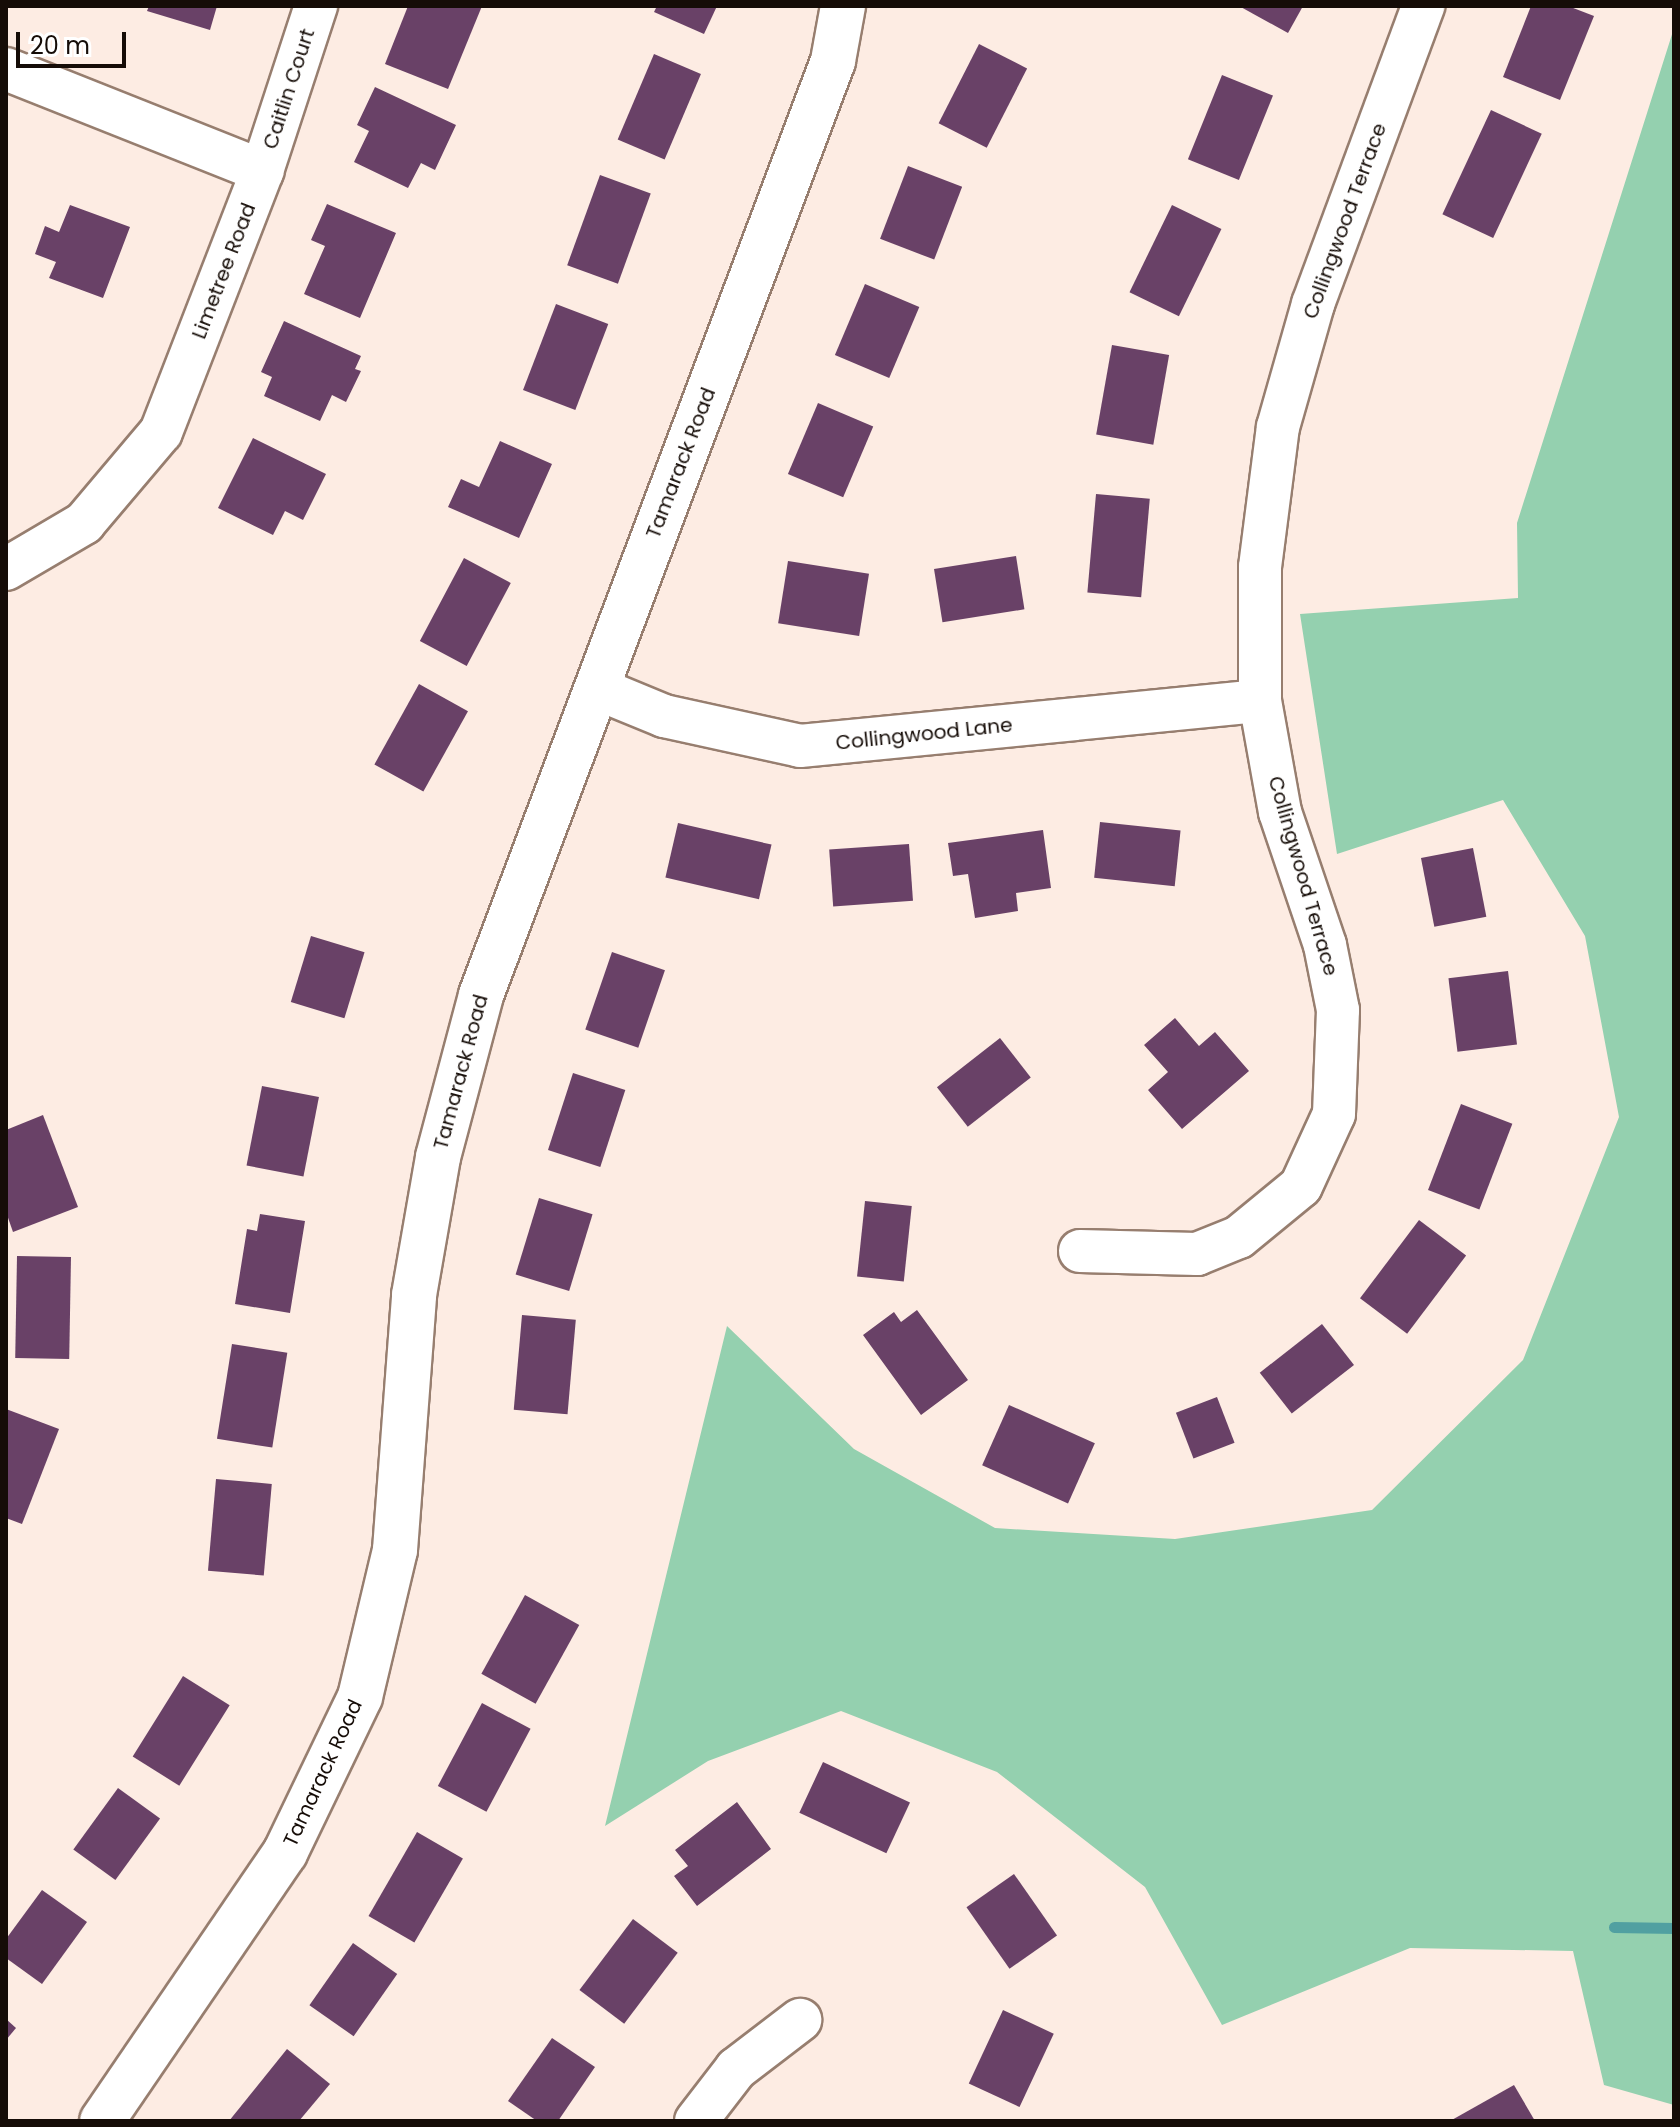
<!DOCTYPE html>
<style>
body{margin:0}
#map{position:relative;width:1680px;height:2127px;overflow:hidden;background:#fdece3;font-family:Poppins,sans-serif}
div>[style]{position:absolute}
.forest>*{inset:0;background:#94d0af}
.stream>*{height:11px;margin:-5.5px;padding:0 5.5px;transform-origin:5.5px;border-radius:5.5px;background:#51a0a1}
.building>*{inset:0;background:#694167;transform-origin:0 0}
.roads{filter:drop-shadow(2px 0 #977e6f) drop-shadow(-2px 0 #977e6f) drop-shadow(0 2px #977e6f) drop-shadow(0 -2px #977e6f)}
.minor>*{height:42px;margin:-21px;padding:0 21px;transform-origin:21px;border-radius:21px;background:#fff}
.tertiary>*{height:44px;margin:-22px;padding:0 22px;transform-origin:22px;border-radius:22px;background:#fff}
span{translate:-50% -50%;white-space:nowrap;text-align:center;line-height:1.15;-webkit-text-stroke:8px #fff;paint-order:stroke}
.street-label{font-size:20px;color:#150c07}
.frame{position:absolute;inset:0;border:8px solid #150c07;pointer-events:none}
.scale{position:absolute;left:16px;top:32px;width:110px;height:36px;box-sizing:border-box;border:4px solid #150c07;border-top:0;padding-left:10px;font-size:24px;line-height:28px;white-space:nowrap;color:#150c07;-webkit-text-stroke:6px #fff;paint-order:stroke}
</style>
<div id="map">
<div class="forest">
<div style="clip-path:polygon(1674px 28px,1674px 2105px,1604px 2085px,1573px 1951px,1410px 1948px,1222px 2025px,1145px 1887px,997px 1772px,841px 1711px,708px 1761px,605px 1826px,727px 1326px,854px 1449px,995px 1528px,1175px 1539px,1372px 1510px,1523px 1360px,1619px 1117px,1585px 936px,1503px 800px,1337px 854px,1300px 614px,1518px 598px,1517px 523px)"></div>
</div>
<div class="stream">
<div style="left:1614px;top:1927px;width:60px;rotate:1deg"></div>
</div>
<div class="building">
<div style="clip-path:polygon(149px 6px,217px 6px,210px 30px,147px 11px)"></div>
<div style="clip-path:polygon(408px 6px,482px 6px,448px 89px,385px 64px)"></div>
<div style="clip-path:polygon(657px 6px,717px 6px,704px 34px,654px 12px)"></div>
<div style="clip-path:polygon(1239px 6px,1303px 6px,1288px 33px)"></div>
<div style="clip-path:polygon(1531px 6px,1568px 6px,1594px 16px,1560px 100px,1503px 77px)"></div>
<div style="left:979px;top:44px;width:54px;height:89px;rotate:27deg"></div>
<div style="left:654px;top:54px;width:51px;height:93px;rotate:23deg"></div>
<div style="left:1222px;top:75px;width:55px;height:91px;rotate:22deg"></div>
<div style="clip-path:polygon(375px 87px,456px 125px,435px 170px,421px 163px,408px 188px,354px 162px,369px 131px,357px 125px)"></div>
<div style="left:1491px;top:110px;width:56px;height:115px;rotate:25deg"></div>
<div style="left:908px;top:166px;width:58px;height:78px;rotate:21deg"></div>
<div style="left:600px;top:175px;width:54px;height:96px;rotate:20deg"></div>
<div style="clip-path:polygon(327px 204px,396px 233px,360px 318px,304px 294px,325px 246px,311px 240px)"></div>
<div style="clip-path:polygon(70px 205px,130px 227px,103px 298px,49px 278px,56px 262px,35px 254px,45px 226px,59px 232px)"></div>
<div style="left:1172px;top:205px;width:55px;height:97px;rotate:26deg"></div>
<div style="left:865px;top:284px;width:59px;height:77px;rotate:23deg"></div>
<div style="left:556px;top:304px;width:56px;height:92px;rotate:21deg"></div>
<div style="clip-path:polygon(284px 321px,361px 356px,355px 369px,361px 371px,346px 402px,332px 395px,320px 421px,264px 396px,272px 377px,261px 372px)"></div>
<div style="left:1112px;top:345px;width:58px;height:91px;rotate:10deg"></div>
<div style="left:818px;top:403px;width:60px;height:77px;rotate:23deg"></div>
<div style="clip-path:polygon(253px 438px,326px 474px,303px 520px,285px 511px,273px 535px,218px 508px)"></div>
<div style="clip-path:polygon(500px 441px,552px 464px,519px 538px,448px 507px,461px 479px,479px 487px)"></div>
<div style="left:1096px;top:494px;width:54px;height:99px;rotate:5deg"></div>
<div style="left:1016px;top:556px;width:54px;height:83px;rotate:81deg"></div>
<div style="left:464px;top:558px;width:53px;height:94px;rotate:28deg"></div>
<div style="left:788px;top:561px;width:82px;height:63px;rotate:9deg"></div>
<div style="left:419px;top:684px;width:56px;height:92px;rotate:29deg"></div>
<div style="left:1100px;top:822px;width:81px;height:56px;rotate:6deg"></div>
<div style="left:678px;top:823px;width:96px;height:56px;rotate:13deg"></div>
<div style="clip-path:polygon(1043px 830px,1051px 888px,1016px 893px,1018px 911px,975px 918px,968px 874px,953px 876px,948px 843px)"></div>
<div style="left:909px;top:844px;width:57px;height:80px;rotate:86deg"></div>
<div style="left:1473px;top:848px;width:70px;height:53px;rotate:79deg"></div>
<div style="left:311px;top:936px;width:56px;height:69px;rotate:17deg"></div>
<div style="left:612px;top:952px;width:56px;height:82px;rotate:19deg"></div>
<div style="left:1508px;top:971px;width:74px;height:60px;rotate:83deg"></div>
<div style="clip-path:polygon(1175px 1018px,1199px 1046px,1215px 1032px,1249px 1071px,1182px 1129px,1148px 1090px,1168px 1072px,1144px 1045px)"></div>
<div style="left:1000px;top:1038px;width:50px;height:80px;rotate:52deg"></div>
<div style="left:573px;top:1073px;width:55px;height:81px;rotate:18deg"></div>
<div style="left:262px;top:1086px;width:58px;height:81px;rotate:11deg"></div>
<div style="left:1461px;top:1104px;width:55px;height:92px;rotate:21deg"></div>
<div style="clip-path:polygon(43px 1115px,78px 1207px,13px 1232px,6px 1212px,6px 1130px)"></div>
<div style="left:539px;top:1198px;width:56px;height:80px;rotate:17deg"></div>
<div style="left:865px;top:1201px;width:47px;height:76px;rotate:6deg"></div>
<div style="clip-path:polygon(260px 1214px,305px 1221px,290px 1313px,235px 1304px,247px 1229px,257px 1231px)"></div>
<div style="left:1419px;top:1220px;width:59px;height:98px;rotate:37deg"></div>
<div style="left:17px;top:1256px;width:54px;height:102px;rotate:1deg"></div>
<div style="clip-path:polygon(917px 1310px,968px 1380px,921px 1415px,863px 1335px,894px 1312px,901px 1322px)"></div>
<div style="left:522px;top:1315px;width:54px;height:95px;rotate:5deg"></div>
<div style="left:1322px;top:1324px;width:52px;height:79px;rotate:52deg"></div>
<div style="left:232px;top:1344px;width:56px;height:96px;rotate:9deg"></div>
<div style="left:1217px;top:1397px;width:49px;height:44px;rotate:69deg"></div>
<div style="left:1009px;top:1405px;width:94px;height:66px;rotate:24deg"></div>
<div style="clip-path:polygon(6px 1409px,59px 1429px,22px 1524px,6px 1518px)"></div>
<div style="left:216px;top:1479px;width:56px;height:92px;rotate:5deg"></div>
<div style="left:525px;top:1595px;width:62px;height:90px;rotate:29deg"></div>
<div style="left:183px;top:1676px;width:55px;height:95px;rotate:32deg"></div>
<div style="left:482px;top:1703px;width:55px;height:94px;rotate:28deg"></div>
<div style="left:823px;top:1762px;width:96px;height:56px;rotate:25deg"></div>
<div style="left:118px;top:1788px;width:52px;height:76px;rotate:36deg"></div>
<div style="clip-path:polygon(737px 1802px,771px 1849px,697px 1906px,674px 1876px,688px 1866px,675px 1850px)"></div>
<div style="left:417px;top:1832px;width:53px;height:97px;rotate:30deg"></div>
<div style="left:1014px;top:1874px;width:75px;height:58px;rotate:55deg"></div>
<div style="clip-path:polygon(42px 1890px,87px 1922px,42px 1984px,6px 1958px,6px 1939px)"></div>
<div style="left:633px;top:1919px;width:56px;height:89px;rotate:37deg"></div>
<div style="left:353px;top:1943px;width:54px;height:76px;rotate:35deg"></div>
<div style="left:1003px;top:2010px;width:56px;height:81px;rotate:25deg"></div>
<div style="clip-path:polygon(6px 2019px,16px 2028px,6px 2040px)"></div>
<div style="clip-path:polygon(552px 2038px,595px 2067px,558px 2121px,537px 2121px,508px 2101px)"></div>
<div style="clip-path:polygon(287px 2049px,330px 2084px,299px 2121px,229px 2121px)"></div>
<div style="clip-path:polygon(1514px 2085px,1535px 2121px,1450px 2121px)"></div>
</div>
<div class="roads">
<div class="minor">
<div style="left:6px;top:69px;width:276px;rotate:21.7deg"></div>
<div style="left:6px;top:569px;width:91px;rotate:-30.5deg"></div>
<div style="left:84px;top:523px;width:119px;rotate:-49.8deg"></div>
<div style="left:161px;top:432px;width:280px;rotate:-68.8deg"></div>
<div style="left:262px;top:171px;width:174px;rotate:-71.9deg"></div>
<div style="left:596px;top:688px;width:74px;rotate:22.4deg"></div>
<div style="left:664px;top:716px;width:139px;rotate:12.4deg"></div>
<div style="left:800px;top:746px;width:462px;rotate:-5.6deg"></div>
<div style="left:1080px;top:1251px;width:117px;rotate:1.5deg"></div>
<div style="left:1197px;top:1254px;width:45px;rotate:-22deg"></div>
<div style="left:1239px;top:1237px;width:80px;rotate:-39.4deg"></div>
<div style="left:1301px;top:1186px;width:79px;rotate:-65.4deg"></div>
<div style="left:1334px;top:1114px;width:104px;rotate:-87.8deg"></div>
<div style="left:1338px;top:1010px;width:66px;rotate:-101.3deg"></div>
<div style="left:1325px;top:945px;width:140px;rotate:-108.7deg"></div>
<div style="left:1280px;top:812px;width:113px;rotate:-100.2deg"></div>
<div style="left:1260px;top:701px;width:134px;rotate:-90deg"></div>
<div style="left:1260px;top:567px;width:141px;rotate:-82.7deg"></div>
<div style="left:1278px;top:427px;width:128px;rotate:-74.1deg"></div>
<div style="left:1313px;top:304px;width:318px;rotate:-69.7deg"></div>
<div style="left:696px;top:2121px;width:66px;rotate:-52.4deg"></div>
<div style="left:736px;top:2069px;width:81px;rotate:-37.4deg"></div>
</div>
<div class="tertiary">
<div style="left:102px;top:2121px;width:325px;rotate:-55.7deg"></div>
<div style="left:285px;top:1853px;width:173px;rotate:-64.3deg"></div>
<div style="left:360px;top:1697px;width:151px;rotate:-76.6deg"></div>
<div style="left:395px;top:1550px;width:256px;rotate:-85.7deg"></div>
<div style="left:414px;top:1295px;width:140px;rotate:-80.1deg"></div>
<div style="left:438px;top:1157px;width:168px;rotate:-75.1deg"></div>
<div style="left:481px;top:995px;width:998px;rotate:-69.35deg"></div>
<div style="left:833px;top:61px;width:56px;rotate:-79.7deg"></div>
</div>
</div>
<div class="street-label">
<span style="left:289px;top:89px;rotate:-72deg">Caitlin Court</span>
<span style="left:1345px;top:221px;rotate:-70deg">Collingwood Terrace</span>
<span style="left:224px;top:271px;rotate:-69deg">Limetree Road</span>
<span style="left:681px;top:463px;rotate:-69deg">Tamarack Road</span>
<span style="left:924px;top:734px;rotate:-6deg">Collingwood Lane</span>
<span style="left:1303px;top:876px;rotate:74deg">Collingwood Terrace</span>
<span style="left:461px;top:1072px;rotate:-75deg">Tamarack Road</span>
<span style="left:323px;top:1773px;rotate:-65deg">Tamarack Road</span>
</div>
<div class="frame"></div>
<div class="scale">20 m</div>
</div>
